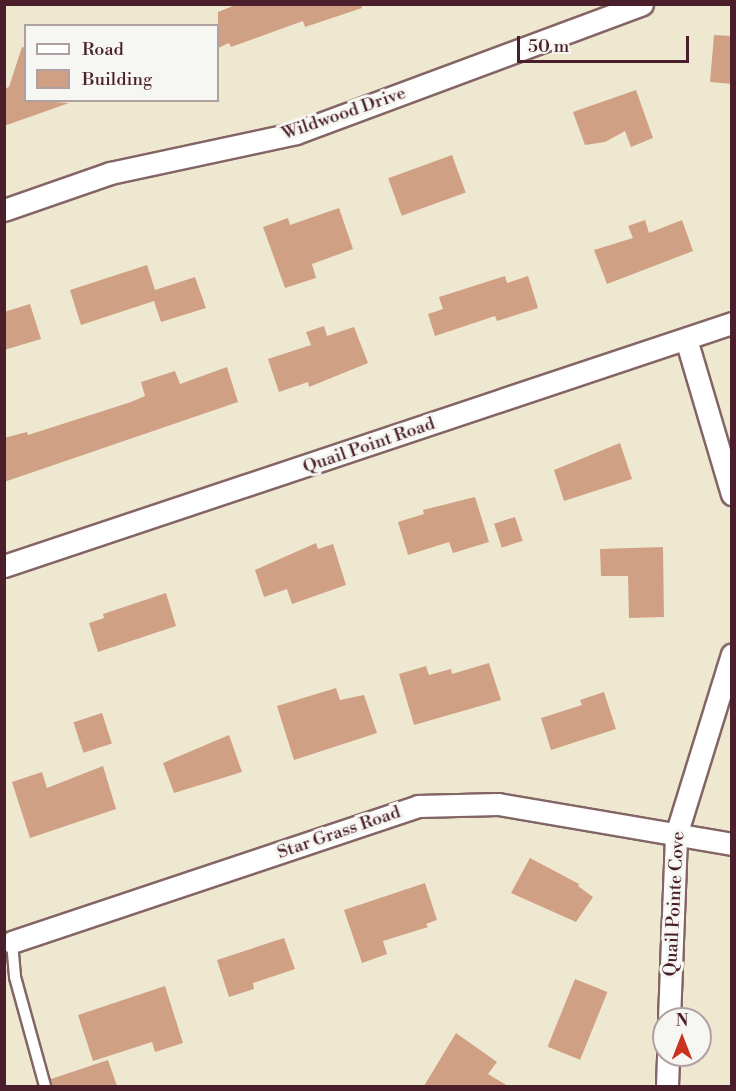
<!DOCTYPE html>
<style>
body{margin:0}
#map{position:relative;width:736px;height:1091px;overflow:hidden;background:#efe8d1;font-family:"Libre Bodoni",serif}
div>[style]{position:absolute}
.building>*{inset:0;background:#d0a084;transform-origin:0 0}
.roads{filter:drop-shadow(2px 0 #846565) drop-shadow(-2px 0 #846565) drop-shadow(0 2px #846565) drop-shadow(0 -2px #846565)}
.service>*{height:10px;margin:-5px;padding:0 5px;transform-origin:5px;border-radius:5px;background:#fff}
.minor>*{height:21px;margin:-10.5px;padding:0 10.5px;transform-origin:10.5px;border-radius:10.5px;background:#fff}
span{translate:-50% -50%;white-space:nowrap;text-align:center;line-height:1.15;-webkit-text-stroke:6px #f6f6f2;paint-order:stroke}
.street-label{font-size:18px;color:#4a1f2b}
.frame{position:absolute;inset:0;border:6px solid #4a1f2b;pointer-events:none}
.legend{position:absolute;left:24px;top:24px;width:195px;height:78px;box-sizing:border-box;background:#f6f6f2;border:2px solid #b1a0a2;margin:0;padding:8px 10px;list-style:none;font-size:18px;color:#4a1f2b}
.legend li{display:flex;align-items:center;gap:12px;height:30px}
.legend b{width:30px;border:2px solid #b1a0a2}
.north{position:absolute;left:652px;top:1007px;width:60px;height:60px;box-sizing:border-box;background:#f6f6f2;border:2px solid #b1a0a2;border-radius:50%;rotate:0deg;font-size:16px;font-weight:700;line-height:24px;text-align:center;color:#4a1f2b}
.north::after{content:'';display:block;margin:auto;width:21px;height:27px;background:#c8321e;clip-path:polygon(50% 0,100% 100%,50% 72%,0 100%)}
.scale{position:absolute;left:517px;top:36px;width:172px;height:27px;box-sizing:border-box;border:3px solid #4a1f2b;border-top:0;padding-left:8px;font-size:18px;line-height:21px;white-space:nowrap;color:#4a1f2b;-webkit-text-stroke:4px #f6f6f2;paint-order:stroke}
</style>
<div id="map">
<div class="building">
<div style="clip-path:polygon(238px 4px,361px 4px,362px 8px,305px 27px,303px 21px,231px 47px,229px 43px,218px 48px,218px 12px)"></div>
<div style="clip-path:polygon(714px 35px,732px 36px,732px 84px,710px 82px)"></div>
<div style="clip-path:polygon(22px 47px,26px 48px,26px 100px,69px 103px,4px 126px,4px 89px,9px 87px)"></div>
<div style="clip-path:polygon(636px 90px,653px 138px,631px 147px,625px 131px,605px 142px,585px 145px,573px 112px)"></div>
<div style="left:452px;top:155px;width:40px;height:68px;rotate:70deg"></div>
<div style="clip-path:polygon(339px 208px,353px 249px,312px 264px,316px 278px,285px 288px,263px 227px,288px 218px,290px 225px)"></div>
<div style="clip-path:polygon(645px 220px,649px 233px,682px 220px,693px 251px,607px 284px,594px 250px,633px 238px,628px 226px)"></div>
<div style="clip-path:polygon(147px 265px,155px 290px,195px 277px,206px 308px,161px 322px,154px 301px,81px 325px,70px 290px)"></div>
<div style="clip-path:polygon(505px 276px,507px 283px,528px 276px,538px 308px,497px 321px,495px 316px,435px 336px,428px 314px,443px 309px,439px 297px)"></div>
<div style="clip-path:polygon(30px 304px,41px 339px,4px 350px,4px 312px)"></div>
<div style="clip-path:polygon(324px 326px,327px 336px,354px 327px,368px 363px,309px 387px,308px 382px,279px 392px,268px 359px,311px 345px,306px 332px)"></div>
<div style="clip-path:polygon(227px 367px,238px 402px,4px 482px,4px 438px,27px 432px,28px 435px,131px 402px,145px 396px,141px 382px,175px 371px,180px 384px)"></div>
<div style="clip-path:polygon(620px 443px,632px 479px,564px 501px,554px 470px)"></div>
<div style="clip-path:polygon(475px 497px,489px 542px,453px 553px,449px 542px,408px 555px,398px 522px,424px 514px,423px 510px)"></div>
<div style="left:515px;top:517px;width:25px;height:22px;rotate:72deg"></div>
<div style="clip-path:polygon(316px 543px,318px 549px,333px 544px,346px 585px,292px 604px,287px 589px,264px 597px,255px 570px)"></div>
<div style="clip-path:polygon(663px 547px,664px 617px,629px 618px,628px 576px,601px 576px,600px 549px)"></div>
<div style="clip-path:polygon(166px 593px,176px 626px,98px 652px,89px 623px,104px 618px,103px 614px)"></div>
<div style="clip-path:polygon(489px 663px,501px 700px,414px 725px,399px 674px,426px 666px,429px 675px,451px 669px,452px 674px)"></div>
<div style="clip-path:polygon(336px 688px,340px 700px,364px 695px,377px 733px,294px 760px,277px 706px)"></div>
<div style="clip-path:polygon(604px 692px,616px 729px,551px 750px,541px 718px,582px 705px,580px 700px)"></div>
<div style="left:102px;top:713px;width:32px;height:30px;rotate:72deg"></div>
<div style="clip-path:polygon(229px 735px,242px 772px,174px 793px,163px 763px)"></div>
<div style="clip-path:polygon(103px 766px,116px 809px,30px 838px,12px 782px,42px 772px,47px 788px)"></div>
<div style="clip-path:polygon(530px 858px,579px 884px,578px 886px,593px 897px,576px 922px,511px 893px)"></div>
<div style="clip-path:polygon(425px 883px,437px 920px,426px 924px,428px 927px,383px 941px,387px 954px,362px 963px,344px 910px)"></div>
<div style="clip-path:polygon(284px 938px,295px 969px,253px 983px,254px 989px,229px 997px,217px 960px)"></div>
<div style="left:575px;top:979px;width:35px;height:73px;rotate:22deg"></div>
<div style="clip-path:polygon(165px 986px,183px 1043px,155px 1052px,152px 1042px,93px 1061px,78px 1015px)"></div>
<div style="clip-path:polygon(456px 1033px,497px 1062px,488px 1074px,508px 1086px,424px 1086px)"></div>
<div style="clip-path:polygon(108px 1060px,117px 1086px,52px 1086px,51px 1079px)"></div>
</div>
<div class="roads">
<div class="service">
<div style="left:12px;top:942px;width:35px;rotate:85deg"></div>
<div style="left:15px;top:977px;width:113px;rotate:74.6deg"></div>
</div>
<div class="minor">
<div style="left:4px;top:210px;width:112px;rotate:-19.2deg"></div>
<div style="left:110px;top:173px;width:190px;rotate:-12.1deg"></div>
<div style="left:296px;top:133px;width:369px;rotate:-20.4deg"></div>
<div style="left:686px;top:339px;width:162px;rotate:73.5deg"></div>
<div style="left:4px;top:566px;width:767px;rotate:-18.46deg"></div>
<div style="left:12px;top:942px;width:428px;rotate:-18.5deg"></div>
<div style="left:418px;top:806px;width:80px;rotate:-1.4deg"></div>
<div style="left:498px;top:804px;width:237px;rotate:9.7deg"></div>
<div style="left:669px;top:1019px;width:184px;rotate:-87.8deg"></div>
<div style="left:676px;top:835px;width:189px;rotate:-72.8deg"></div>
<div style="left:667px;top:1086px;width:31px;rotate:-88deg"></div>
</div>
</div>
<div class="street-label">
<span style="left:344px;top:114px;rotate:-19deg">Wildwood Drive</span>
<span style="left:369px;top:446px;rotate:-19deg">Quail Point Road</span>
<span style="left:339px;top:833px;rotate:-19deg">Star Grass Road</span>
<span style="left:675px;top:904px;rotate:-87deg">Quail Pointe Cove</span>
</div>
<div class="frame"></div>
<ul class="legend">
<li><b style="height:8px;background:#fff"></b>Road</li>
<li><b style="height:16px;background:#d0a084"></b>Building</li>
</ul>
<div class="north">N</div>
<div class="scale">50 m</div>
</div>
